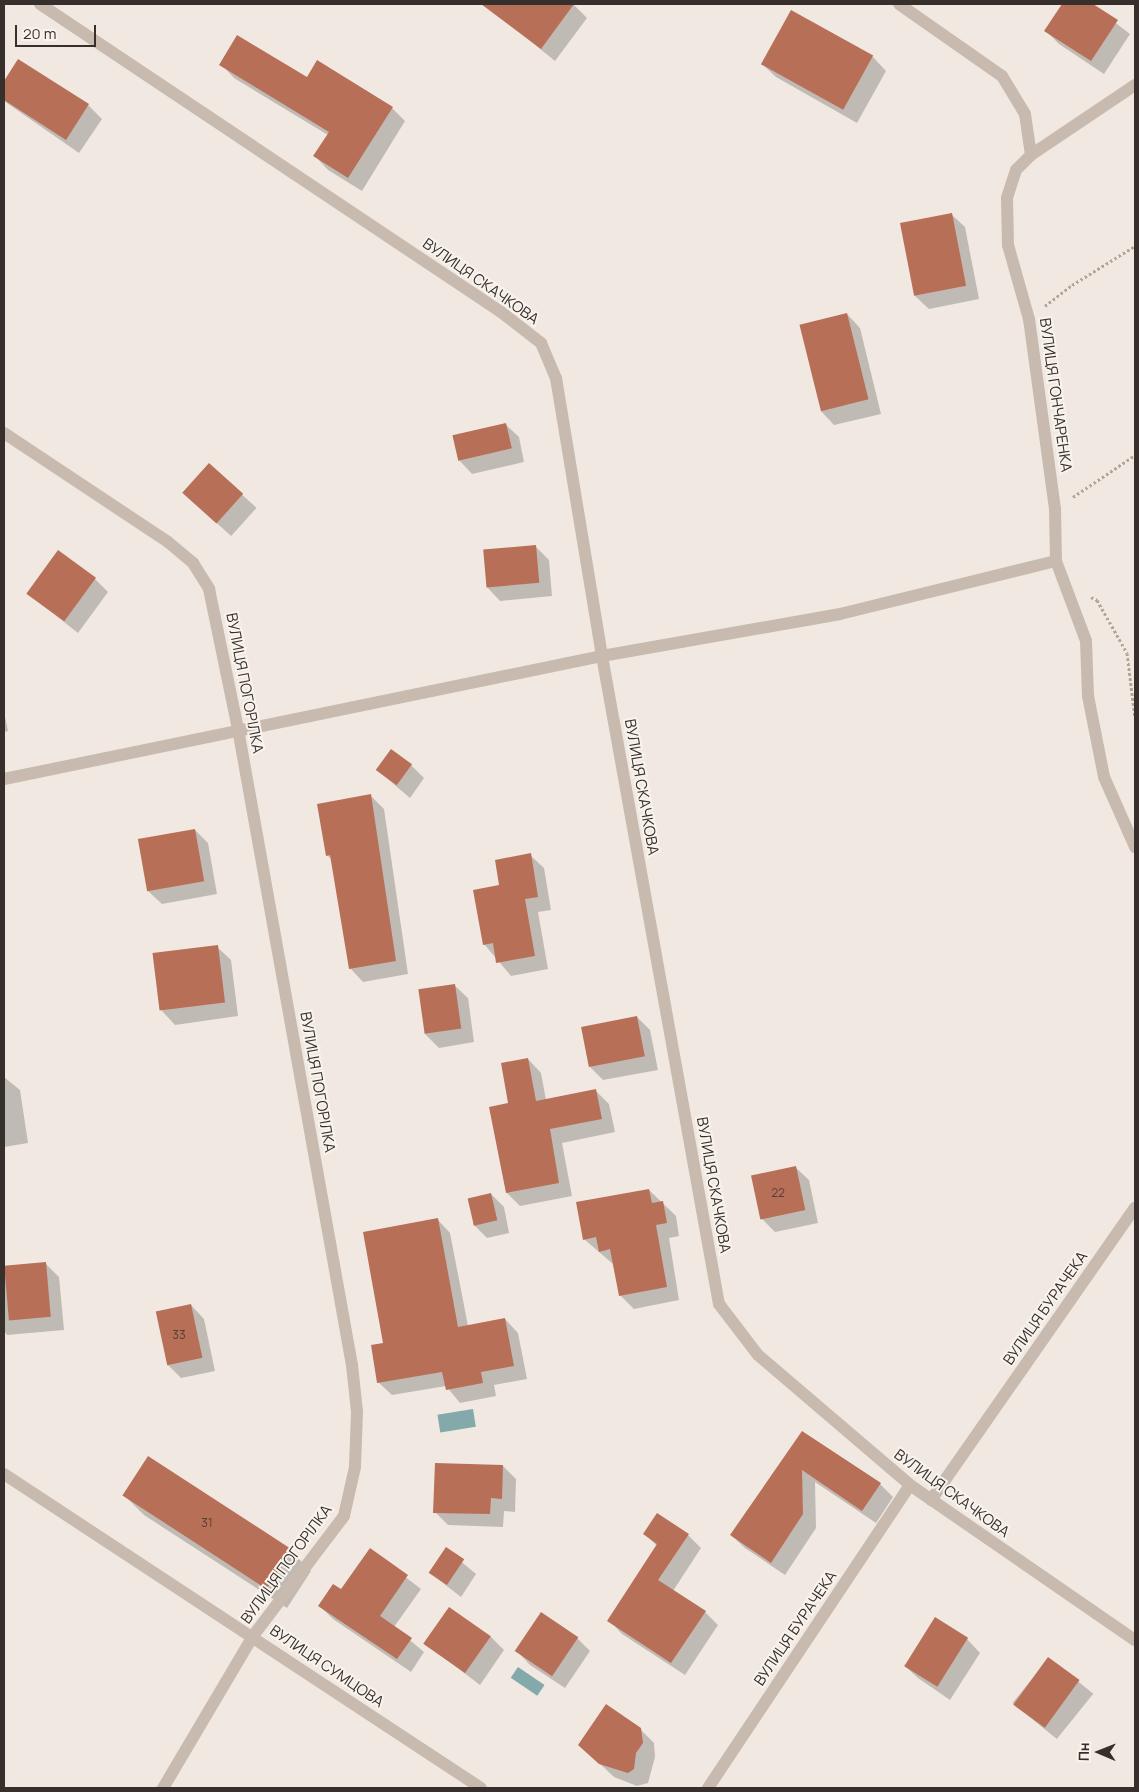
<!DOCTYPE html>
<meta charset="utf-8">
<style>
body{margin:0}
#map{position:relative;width:1139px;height:1792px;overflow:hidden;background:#f1e9e1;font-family:Manrope,sans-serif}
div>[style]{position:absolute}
.water>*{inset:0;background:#83a9aa;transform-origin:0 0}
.shadow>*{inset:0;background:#0003;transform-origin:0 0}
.building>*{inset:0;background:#b86f58;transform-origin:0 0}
.path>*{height:3px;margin-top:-1.5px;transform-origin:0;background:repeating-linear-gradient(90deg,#b3a498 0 2.5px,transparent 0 5px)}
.minor>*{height:12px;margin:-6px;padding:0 6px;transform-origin:6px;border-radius:6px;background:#c8baae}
span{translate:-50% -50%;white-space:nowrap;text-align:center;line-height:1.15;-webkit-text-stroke:4px #f9f3ed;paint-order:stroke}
.number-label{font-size:12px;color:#573f36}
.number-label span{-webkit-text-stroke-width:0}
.street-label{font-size:15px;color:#372f2b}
.frame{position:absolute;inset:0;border:5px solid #372f2b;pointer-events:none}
.north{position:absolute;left:1074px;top:1727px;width:50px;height:50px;-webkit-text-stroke:4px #f9f3ed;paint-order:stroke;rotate:271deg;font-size:14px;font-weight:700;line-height:20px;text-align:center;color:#372f2b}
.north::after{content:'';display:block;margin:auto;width:18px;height:22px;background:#372f2b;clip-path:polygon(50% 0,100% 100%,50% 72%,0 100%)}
.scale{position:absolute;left:15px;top:25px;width:81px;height:22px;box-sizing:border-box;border:2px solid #372f2b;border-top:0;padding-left:6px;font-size:15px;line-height:18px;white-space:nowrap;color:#372f2b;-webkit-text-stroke:4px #f9f3ed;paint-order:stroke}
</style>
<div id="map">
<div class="water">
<div style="left:473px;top:1409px;width:18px;height:36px;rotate:81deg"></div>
<div style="left:518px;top:1667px;width:32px;height:13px;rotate:34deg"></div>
</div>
<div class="shadow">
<div style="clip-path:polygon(498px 4px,573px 4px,587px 18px,555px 61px,493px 11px)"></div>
<div style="clip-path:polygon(1064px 4px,1091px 4px,1130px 34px,1104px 74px,1059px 44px,1046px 31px)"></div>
<div style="clip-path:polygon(791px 12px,873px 57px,886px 71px,857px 123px,776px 77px,762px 64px)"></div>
<div style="clip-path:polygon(19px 60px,88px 105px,102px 119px,79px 153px,4px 101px,4px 84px)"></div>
<div style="clip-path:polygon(221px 64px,307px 78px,392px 108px,405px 121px,362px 191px,328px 170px,315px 156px,328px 135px,234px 78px)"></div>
<div style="clip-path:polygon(951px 214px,965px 227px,979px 299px,929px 309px,915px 296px)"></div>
<div style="clip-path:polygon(847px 314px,860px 328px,881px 414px,834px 425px,821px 411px)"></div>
<div style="clip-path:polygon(505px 424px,519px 437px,524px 462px,472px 474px,459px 460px)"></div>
<div style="left:209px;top:465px;width:64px;height:38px;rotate:42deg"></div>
<div style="clip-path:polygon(535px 546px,549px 560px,552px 596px,500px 601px,487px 587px)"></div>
<div style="clip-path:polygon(95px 579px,108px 592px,78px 633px,27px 593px)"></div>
<div style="clip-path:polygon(4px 712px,8px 731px,4px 732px)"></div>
<div style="clip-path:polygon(411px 765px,424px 778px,410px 798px,377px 770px)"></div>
<div style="clip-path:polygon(371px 796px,384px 809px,408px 974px,363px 982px,350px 968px,332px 860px,327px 855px)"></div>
<div style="clip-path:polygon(195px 830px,208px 843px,217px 894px,162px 904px,148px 891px)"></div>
<div style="clip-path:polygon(530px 855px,544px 868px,551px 910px,538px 912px,548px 969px,511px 976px,484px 944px,500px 886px)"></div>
<div style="clip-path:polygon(217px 947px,231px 960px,238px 1016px,175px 1025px,162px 1011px)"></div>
<div style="clip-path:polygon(454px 985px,468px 998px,474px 1042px,439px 1048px,425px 1034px)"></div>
<div style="clip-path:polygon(637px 1017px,650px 1030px,658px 1070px,603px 1080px,590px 1067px)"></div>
<div style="clip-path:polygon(528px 1059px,541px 1073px,546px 1100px,596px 1091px,609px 1104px,615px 1132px,562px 1143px,572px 1196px,520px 1206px,507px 1193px,510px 1104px)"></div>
<div style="clip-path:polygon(4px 1077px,20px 1090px,28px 1143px,4px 1147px)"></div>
<div style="clip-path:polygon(795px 1167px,809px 1180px,818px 1223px,775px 1232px,761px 1218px)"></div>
<div style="clip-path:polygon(649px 1190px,676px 1216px,679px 1236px,669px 1238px,679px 1300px,634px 1309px,620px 1295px,613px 1264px,584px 1239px)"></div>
<div style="clip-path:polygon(491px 1194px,504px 1207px,509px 1233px,487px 1238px,473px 1224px)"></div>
<div style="clip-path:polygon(437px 1219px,450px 1233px,468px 1326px,505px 1319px,518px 1333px,527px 1379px,494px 1385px,496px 1396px,460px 1403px,446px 1386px,392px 1395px,378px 1382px)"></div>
<div style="clip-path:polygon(46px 1264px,59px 1277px,64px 1330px,7px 1335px,4px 1331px,4px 1267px)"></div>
<div style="clip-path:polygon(191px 1305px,204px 1319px,215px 1371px,181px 1378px,168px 1365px)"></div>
<div style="clip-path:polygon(802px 1433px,880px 1484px,893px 1497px,876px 1523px,815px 1482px,816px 1528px,785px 1575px,745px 1548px,731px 1535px)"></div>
<div style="clip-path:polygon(503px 1466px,516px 1479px,515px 1512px,504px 1511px,503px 1527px,448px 1525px,435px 1512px)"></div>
<div style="clip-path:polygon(124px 1495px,291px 1551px,311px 1571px,287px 1608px,144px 1515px)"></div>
<div style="clip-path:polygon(644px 1533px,688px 1535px,701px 1548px,673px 1591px,705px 1612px,718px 1625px,685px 1675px,622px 1634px,609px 1620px,657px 1546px)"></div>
<div style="clip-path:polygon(446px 1549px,476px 1574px,461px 1597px,430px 1573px)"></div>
<div style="clip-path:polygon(370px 1550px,421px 1589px,394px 1627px,424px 1652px,411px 1672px,333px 1619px,320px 1606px,341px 1591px)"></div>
<div style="clip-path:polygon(449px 1609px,491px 1637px,504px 1650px,480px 1685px,426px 1644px)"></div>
<div style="clip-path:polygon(577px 1638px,590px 1651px,565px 1688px,530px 1665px,517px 1651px)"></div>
<div style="clip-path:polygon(967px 1639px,980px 1653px,950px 1700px,918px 1678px,904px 1665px)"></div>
<div style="left:1049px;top:1658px;width:57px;height:58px;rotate:39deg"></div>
<div style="clip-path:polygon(640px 1729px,654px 1743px,655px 1757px,648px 1783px,637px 1786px,614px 1777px,580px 1745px)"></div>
</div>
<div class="building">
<div style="clip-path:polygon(481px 4px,574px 4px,541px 49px)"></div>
<div style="clip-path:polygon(1062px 4px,1093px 4px,1118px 20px,1091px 61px,1044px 31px)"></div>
<div style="left:791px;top:10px;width:94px;height:62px;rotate:29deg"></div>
<div style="clip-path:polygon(237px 35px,307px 77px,317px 60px,393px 107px,348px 178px,313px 156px,329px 132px,219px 65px)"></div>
<div style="clip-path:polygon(18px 59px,89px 104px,66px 140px,4px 100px,4px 81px)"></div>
<div style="left:952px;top:213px;width:74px;height:53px;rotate:79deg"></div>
<div style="left:847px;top:313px;width:89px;height:49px;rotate:76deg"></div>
<div style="left:506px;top:423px;width:26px;height:55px;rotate:77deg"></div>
<div style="left:209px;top:463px;width:46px;height:40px;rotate:42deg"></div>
<div style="left:536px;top:545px;width:38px;height:53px;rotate:85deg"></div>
<div style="left:58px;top:550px;width:47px;height:54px;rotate:36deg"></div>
<div style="left:391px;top:749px;width:26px;height:26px;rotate:36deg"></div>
<div style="clip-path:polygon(371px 794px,396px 961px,349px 969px,330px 855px,326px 856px,317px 804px)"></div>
<div style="left:195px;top:829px;width:53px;height:58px;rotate:80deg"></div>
<div style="clip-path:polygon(531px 853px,538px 897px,525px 899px,535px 956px,496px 963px,493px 943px,483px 945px,473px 890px,499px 885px,495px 860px)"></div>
<div style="left:218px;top:945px;width:58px;height:66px;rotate:83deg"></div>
<div style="left:455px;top:984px;width:45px;height:37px;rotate:82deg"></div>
<div style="left:637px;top:1016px;width:41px;height:57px;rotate:79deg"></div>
<div style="clip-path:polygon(528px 1058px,536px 1101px,596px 1089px,602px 1119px,550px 1129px,559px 1183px,506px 1193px,489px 1107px,508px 1103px,501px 1063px)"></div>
<div style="left:796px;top:1166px;width:45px;height:46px;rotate:78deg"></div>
<div style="clip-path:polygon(649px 1189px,652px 1203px,663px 1201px,667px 1223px,656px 1225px,667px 1287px,619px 1296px,610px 1249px,599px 1252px,596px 1237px,583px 1240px,576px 1202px)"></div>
<div style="left:491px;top:1193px;width:28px;height:24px;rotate:77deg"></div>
<div style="clip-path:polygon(438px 1218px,458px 1327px,505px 1318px,514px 1366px,481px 1372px,483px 1383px,446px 1390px,442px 1372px,377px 1383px,371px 1345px,383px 1343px,363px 1232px)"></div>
<div style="left:46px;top:1262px;width:55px;height:42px;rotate:85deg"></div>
<div style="left:191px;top:1304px;width:55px;height:36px;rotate:78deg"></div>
<div style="clip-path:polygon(802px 1431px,881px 1483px,862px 1511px,802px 1470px,803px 1514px,771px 1563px,730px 1535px)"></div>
<div style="left:148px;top:1456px;width:172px;height:47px;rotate:33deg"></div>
<div style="clip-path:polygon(435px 1463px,503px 1465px,502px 1499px,491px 1498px,490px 1514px,433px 1513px)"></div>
<div style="clip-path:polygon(657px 1513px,689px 1534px,658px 1580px,706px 1611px,671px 1663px,607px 1621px,657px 1544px,643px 1534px)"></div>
<div style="left:446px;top:1547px;width:22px;height:31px;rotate:34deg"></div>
<div style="clip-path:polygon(370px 1548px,408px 1575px,380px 1616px,412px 1638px,397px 1659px,318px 1606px,333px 1584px,341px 1589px)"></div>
<div style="left:449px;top:1607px;width:51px;height:45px;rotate:35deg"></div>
<div style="left:541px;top:1612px;width:45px;height:47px;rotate:34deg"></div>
<div style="left:935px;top:1617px;width:39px;height:58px;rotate:32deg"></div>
<div style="left:1048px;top:1657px;width:39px;height:59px;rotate:36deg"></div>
<div style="clip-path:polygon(606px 1704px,641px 1728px,643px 1743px,636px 1753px,634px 1769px,628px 1773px,599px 1764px,578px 1745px)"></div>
</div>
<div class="path">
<div style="left:1045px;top:306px;width:34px;rotate:-38deg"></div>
<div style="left:1072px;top:285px;width:74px;rotate:-31.8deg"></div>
<div style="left:1073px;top:497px;width:75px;rotate:-34.1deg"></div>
<div style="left:1091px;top:597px;width:7px;rotate:27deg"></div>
<div style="left:1097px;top:600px;width:61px;rotate:60.5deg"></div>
<div style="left:1127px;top:653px;width:65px;rotate:83deg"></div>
</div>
<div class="minor">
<div style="left:40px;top:4px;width:554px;rotate:33.75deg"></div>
<div style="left:501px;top:312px;width:51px;rotate:37.8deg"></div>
<div style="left:541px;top:343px;width:38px;rotate:67deg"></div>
<div style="left:556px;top:378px;width:282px;rotate:80.6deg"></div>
<div style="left:602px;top:656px;width:658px;rotate:79.77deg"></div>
<div style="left:719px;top:1304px;width:64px;rotate:52.6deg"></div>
<div style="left:758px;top:1355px;width:200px;rotate:40.5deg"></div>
<div style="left:910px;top:1485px;width:273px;rotate:34.6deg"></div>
<div style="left:899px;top:4px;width:126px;rotate:35deg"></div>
<div style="left:1002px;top:76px;width:44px;rotate:58.8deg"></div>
<div style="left:1025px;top:114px;width:41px;rotate:81.7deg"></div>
<div style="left:1135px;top:85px;width:125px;rotate:146.1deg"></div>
<div style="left:1031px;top:155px;width:21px;rotate:135deg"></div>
<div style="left:1016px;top:170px;width:29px;rotate:108deg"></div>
<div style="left:1007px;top:198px;width:47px;rotate:88.8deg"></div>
<div style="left:1008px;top:245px;width:77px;rotate:74.2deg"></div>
<div style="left:1029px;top:319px;width:192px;rotate:82.2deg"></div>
<div style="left:1055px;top:509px;width:52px;rotate:88.9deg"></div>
<div style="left:1056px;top:561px;width:85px;rotate:69.4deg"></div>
<div style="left:1086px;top:641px;width:55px;rotate:87.9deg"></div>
<div style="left:1088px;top:696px;width:83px;rotate:78.8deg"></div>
<div style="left:1104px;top:777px;width:77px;rotate:66.1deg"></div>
<div style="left:4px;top:433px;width:197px;rotate:33.6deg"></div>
<div style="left:168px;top:542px;width:33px;rotate:40deg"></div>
<div style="left:193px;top:563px;width:31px;rotate:58deg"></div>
<div style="left:209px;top:589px;width:143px;rotate:78.3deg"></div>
<div style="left:238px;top:729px;width:646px;rotate:79.84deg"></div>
<div style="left:352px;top:1365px;width:47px;rotate:83.9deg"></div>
<div style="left:357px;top:1412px;width:55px;rotate:92.1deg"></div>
<div style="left:355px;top:1467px;width:50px;rotate:102.7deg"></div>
<div style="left:344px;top:1516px;width:151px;rotate:127.2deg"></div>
<div style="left:253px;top:1636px;width:177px;rotate:120.6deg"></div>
<div style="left:4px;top:779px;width:611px;rotate:-11.62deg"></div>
<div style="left:602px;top:656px;width:242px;rotate:-10deg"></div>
<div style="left:840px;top:614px;width:222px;rotate:-13.8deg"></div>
<div style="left:4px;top:1474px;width:571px;rotate:33.36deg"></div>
<div style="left:931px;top:1500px;width:356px;rotate:-55.1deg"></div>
<div style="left:708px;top:1788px;width:364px;rotate:-56.3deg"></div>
</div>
<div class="number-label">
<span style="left:778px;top:1193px">22</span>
<span style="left:179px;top:1335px">33</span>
<span style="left:207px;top:1523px">31</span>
</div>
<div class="street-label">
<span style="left:481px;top:281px;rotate:35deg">ВУЛИЦЯ СКАЧКОВА</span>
<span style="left:1056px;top:395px;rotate:82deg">ВУЛИЦЯ ГОНЧАРЕНКА</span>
<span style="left:245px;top:683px;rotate:79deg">ВУЛИЦЯ ПОГОРІЛКА</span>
<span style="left:642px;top:787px;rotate:80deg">ВУЛИЦЯ СКАЧКОВА</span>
<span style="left:318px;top:1082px;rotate:80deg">ВУЛИЦЯ ПОГОРІЛКА</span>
<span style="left:714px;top:1185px;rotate:80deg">ВУЛИЦЯ СКАЧКОВА</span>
<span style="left:1045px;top:1308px;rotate:-55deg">ВУЛИЦЯ БУРАЧЕКА</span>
<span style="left:952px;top:1493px;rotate:36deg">ВУЛИЦЯ СКАЧКОВА</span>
<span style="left:286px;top:1564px;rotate:-54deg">ВУЛИЦЯ ПОГОРІЛКА</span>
<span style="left:795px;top:1628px;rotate:-56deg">ВУЛИЦЯ БУРАЧЕКА</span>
<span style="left:327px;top:1666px;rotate:34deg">ВУЛИЦЯ СУМЦОВА</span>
</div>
<div class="frame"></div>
<div class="north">Пн</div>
<div class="scale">20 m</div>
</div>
